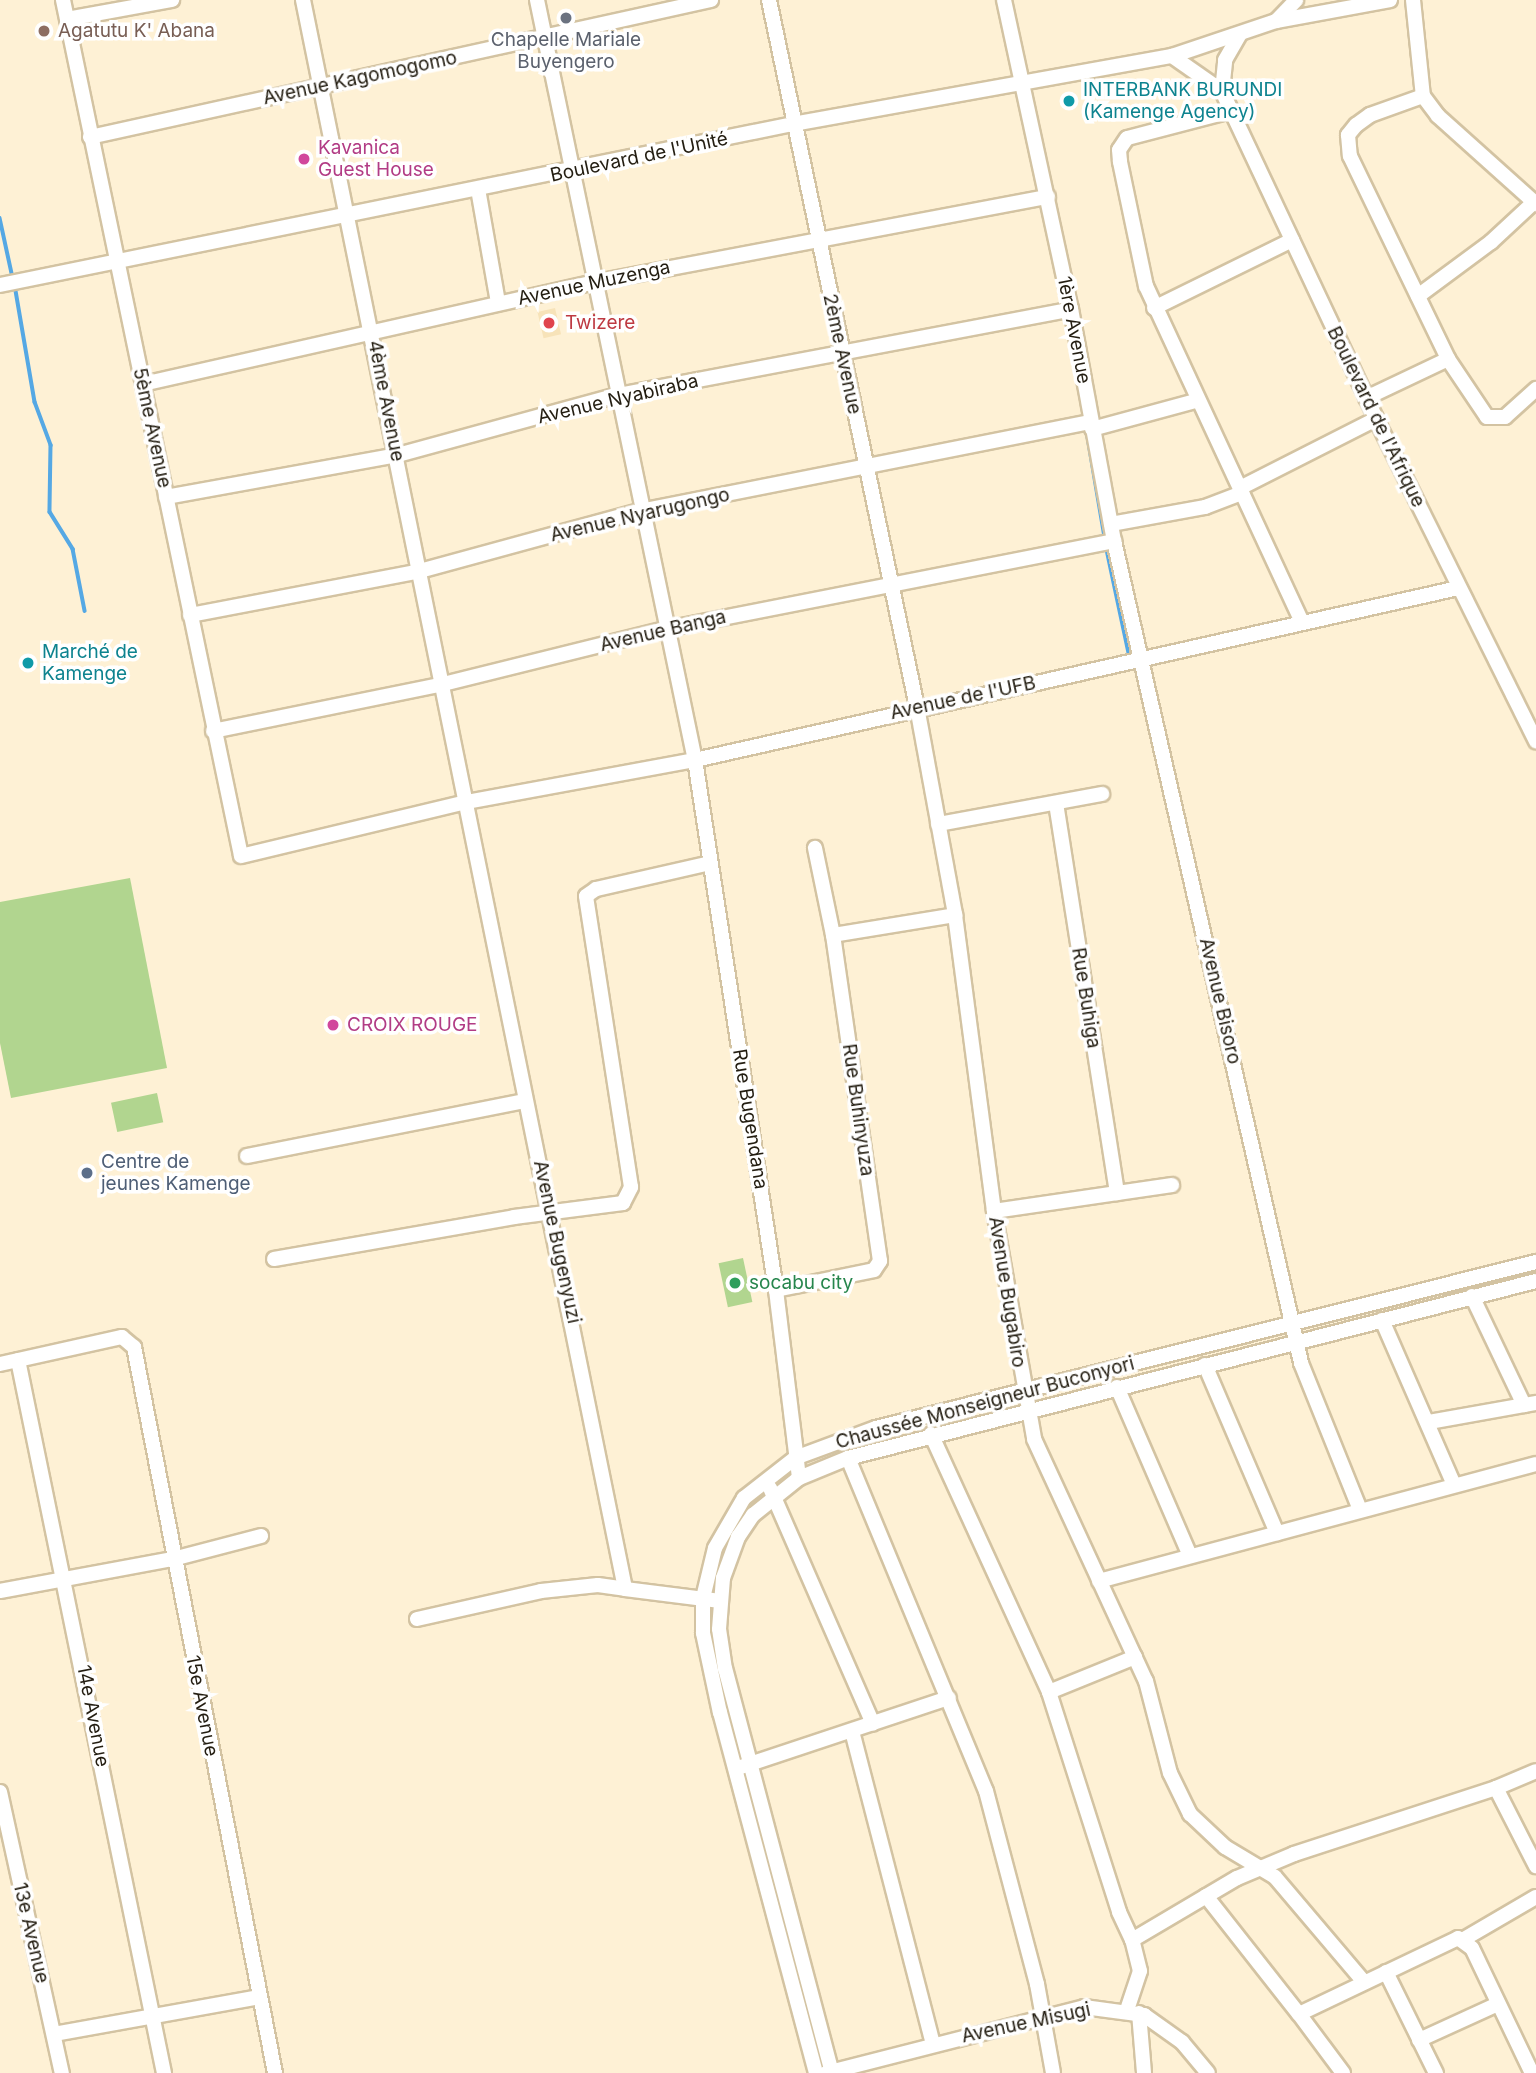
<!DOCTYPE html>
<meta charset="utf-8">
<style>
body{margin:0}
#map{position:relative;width:1536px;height:2073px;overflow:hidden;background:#fef1d5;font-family:Inter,sans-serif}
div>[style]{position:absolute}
.built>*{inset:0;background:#f7e3b9;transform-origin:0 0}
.green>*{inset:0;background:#b1d58f;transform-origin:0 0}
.stream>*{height:3.5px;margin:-1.75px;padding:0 1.75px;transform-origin:1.75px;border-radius:1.75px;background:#55a8e4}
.roads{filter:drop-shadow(2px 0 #d3c3a2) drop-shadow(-2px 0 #d3c3a2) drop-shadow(0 2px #d3c3a2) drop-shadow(0 -2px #d3c3a2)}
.minor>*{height:14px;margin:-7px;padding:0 7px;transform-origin:7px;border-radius:7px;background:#fff}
.dots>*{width:19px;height:19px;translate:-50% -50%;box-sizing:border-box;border:4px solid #fff;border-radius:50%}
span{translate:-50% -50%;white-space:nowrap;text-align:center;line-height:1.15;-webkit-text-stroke:7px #fff;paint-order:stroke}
.education-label{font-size:19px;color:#785e54}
.left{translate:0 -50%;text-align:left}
.worship-label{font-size:19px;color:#5b616d}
.street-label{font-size:19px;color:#231d11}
.culture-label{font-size:19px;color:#0d838f}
.hotel-label{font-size:19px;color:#b23c85}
.health-label{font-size:19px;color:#be3a42}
.service-label{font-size:19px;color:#4e5e75}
.leisure-label{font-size:19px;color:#27864d}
</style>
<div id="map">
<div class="built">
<div style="left:555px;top:308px;width:27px;height:18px;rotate:77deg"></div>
</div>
<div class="green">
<div style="clip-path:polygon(130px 878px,167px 1068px,11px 1098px,0 1043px,0 902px)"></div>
<div style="left:157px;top:1093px;width:30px;height:47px;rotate:78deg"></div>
<div style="left:743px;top:1258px;width:45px;height:25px;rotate:78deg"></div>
</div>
<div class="stream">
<div style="left:0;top:218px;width:61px;rotate:77.8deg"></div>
<div style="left:15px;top:285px;width:119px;rotate:80.3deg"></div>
<div style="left:35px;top:402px;width:46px;rotate:69.6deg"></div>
<div style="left:51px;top:445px;width:67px;rotate:90.9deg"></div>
<div style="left:50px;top:512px;width:44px;rotate:58.1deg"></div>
<div style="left:73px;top:549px;width:63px;rotate:79deg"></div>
<div style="left:1087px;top:431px;width:108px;rotate:80.4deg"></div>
<div style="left:1106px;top:545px;width:110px;rotate:78deg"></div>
</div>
<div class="roads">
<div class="minor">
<div style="left:63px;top:0;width:874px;rotate:78.25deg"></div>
<div style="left:241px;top:856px;width:231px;rotate:-13.5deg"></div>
<div style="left:466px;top:802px;width:233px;rotate:-10.4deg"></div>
<div style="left:695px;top:760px;width:782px;rotate:-12.7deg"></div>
<div style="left:303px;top:0;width:1621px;rotate:78.54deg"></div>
<div style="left:625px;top:1589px;width:96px;rotate:7.2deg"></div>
<div style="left:537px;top:0;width:776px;rotate:78.26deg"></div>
<div style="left:695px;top:760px;width:536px;rotate:81.31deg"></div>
<div style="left:776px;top:1290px;width:189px;rotate:83deg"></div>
<div style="left:769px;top:0;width:722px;rotate:78.18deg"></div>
<div style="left:917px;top:707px;width:211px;rotate:79.6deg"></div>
<div style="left:955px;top:915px;width:299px;rotate:82.5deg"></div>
<div style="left:994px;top:1211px;width:231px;rotate:80deg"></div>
<div style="left:1034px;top:1439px;width:267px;rotate:65.2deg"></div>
<div style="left:1146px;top:1681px;width:95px;rotate:75.4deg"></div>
<div style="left:1170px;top:1773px;width:46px;rotate:64deg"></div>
<div style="left:1190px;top:1814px;width:48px;rotate:43.3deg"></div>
<div style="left:1225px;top:1847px;width:58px;rotate:31deg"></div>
<div style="left:1275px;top:1877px;width:138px;rotate:49.7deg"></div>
<div style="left:1004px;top:0;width:316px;rotate:77.8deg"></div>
<div style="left:1071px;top:309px;width:236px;rotate:79.5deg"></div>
<div style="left:1114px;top:541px;width:843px;rotate:77.18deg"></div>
<div style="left:1301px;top:1363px;width:158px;rotate:68.1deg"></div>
<div style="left:1413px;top:0;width:97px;rotate:84.1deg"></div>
<div style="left:1423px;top:96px;width:25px;rotate:53deg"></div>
<div style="left:1438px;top:116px;width:132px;rotate:41.9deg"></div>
<div style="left:67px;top:19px;width:107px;rotate:-10.3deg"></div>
<div style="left:1276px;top:21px;width:29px;rotate:-46deg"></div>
<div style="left:1172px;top:56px;width:61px;rotate:35deg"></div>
<div style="left:1222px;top:91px;width:362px;rotate:64.8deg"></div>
<div style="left:1376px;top:419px;width:360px;rotate:63.6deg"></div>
<div style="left:1222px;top:91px;width:31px;rotate:-84deg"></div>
<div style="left:1225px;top:60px;width:30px;rotate:-60deg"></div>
<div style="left:1423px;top:96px;width:56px;rotate:160.3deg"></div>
<div style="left:1370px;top:115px;width:17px;rotate:144deg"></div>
<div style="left:1356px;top:125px;width:13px;rotate:129deg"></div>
<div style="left:1348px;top:135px;width:21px;rotate:85deg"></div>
<div style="left:1350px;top:156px;width:225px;rotate:64.2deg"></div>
<div style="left:1448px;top:359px;width:70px;rotate:56.1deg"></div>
<div style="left:1487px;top:417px;width:18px"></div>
<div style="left:1505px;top:417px;width:42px;rotate:-42.1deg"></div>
<div style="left:1231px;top:111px;width:107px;rotate:165.4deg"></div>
<div style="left:1127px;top:138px;width:14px;rotate:124deg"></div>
<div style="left:1119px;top:150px;width:12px;rotate:85deg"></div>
<div style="left:1120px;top:162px;width:127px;rotate:78.2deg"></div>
<div style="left:1146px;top:286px;width:370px;rotate:65.1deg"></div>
<div style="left:90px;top:137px;width:636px;rotate:-12.44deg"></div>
<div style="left:478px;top:189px;width:116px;rotate:80deg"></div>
<div style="left:0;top:285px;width:809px;rotate:-11.48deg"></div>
<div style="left:793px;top:124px;width:385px;rotate:-10.2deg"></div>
<div style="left:1172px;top:56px;width:110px;rotate:-18.6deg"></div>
<div style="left:1276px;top:21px;width:116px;rotate:-10.4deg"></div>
<div style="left:1418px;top:296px;width:91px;rotate:-36.5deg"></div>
<div style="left:1491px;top:242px;width:59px;rotate:-42.9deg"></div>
<div style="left:1154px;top:308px;width:154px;rotate:-26.2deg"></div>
<div style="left:143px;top:384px;width:464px;rotate:-12.7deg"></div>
<div style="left:596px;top:282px;width:460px;rotate:-10.7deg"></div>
<div style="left:1366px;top:398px;width:91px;rotate:-25.4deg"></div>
<div style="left:1092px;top:429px;width:108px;rotate:-15.1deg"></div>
<div style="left:1240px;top:488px;width:153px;rotate:-26.9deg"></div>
<div style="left:166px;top:497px;width:236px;rotate:-10.3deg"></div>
<div style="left:398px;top:455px;width:228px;rotate:-15.3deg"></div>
<div style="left:618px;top:395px;width:461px;rotate:-10.7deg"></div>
<div style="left:1111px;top:524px;width:96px;rotate:-10.3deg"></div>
<div style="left:1205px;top:507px;width:40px;rotate:-21deg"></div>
<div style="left:190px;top:615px;width:234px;rotate:-10.8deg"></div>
<div style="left:420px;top:571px;width:228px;rotate:-15.3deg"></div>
<div style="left:640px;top:511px;width:460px;rotate:-11.2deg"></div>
<div style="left:213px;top:731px;width:235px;rotate:-11.5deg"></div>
<div style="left:443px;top:684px;width:230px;rotate:-13.9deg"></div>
<div style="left:666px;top:629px;width:457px;rotate:-11.1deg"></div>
<div style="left:1056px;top:803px;width:395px;rotate:81.1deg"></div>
<div style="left:938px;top:824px;width:167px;rotate:-10.4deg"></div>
<div style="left:833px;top:935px;width:124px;rotate:-9.3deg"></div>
<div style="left:247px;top:1156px;width:283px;rotate:-11.2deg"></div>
<div style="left:994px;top:1211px;width:180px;rotate:-8.3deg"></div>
<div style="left:274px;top:1259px;width:244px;rotate:-9.9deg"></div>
<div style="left:514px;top:1217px;width:110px;rotate:-7.3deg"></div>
<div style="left:623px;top:1203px;width:18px;rotate:-63deg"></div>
<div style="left:631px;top:1187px;width:294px;rotate:-98.8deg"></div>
<div style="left:586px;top:896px;width:12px;rotate:-35deg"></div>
<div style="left:596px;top:889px;width:117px;rotate:-12.8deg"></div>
<div style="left:776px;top:1290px;width:100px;rotate:-11.5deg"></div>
<div style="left:874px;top:1270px;width:11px;rotate:-56deg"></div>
<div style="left:880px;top:1261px;width:329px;rotate:-98.2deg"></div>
<div style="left:833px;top:935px;width:89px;rotate:-101.7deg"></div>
<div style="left:1472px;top:1296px;width:121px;rotate:64.5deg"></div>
<div style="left:1382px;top:1320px;width:180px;rotate:66.4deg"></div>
<div style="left:18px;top:1360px;width:728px;rotate:78.43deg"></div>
<div style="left:0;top:1364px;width:125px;rotate:-12.5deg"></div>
<div style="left:122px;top:1337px;width:16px;rotate:40deg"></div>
<div style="left:134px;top:1347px;width:740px;rotate:79.01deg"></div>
<div style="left:1205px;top:1365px;width:183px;rotate:66.8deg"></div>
<div style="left:1117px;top:1387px;width:184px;rotate:66.6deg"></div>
<div style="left:1429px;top:1422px;width:109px;rotate:-10.1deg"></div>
<div style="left:931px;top:1434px;width:284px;rotate:65.4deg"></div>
<div style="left:1049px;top:1692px;width:231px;rotate:72.3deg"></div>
<div style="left:1119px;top:1912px;width:31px;rotate:65deg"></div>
<div style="left:848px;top:1458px;width:360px;rotate:67.5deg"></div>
<div style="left:986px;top:1791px;width:200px;rotate:75.2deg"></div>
<div style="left:1037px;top:1984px;width:90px;rotate:79.8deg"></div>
<div style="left:770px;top:1488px;width:257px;rotate:66.4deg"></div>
<div style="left:1099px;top:1581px;width:452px;rotate:-15deg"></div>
<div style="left:0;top:1591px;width:176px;rotate:-10.5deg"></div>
<div style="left:173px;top:1559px;width:91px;rotate:-14.6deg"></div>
<div style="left:417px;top:1619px;width:127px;rotate:-12.7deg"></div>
<div style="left:541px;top:1591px;width:57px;rotate:-6deg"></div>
<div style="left:598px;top:1585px;width:27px;rotate:8deg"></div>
<div style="left:1049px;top:1692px;width:93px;rotate:-22.1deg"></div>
<div style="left:852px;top:1731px;width:323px;rotate:75.5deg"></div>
<div style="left:741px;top:1767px;width:219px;rotate:-18.4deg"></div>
<div style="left:1496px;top:1788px;width:43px;rotate:-23deg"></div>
<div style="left:0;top:1792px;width:288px;rotate:77.6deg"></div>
<div style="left:1206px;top:1896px;width:150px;rotate:51.8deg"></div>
<div style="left:1464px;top:1939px;width:83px;rotate:-30.3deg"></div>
<div style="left:1386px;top:1972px;width:113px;rotate:63.7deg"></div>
<div style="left:1127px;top:2010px;width:41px;rotate:-71.6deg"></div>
<div style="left:1140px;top:1971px;width:32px;rotate:-104deg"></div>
<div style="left:1132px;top:1940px;width:122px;rotate:-30.6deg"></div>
<div style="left:1237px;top:1878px;width:62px;rotate:-22.8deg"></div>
<div style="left:1294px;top:1854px;width:213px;rotate:-18.1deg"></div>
<div style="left:1496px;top:1788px;width:88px;rotate:62.9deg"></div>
<div style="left:1139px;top:2013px;width:60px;rotate:85.2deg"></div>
<div style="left:54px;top:2034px;width:209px;rotate:-10.2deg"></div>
<div style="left:1419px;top:2040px;width:87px;rotate:-24.5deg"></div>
<div style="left:816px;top:2073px;width:373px;rotate:-104.9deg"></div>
<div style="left:720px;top:1713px;width:82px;rotate:-102deg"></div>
<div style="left:703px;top:1633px;width:35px;rotate:-90deg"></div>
<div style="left:703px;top:1598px;width:51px;rotate:-76.5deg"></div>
<div style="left:715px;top:1548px;width:58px;rotate:-59.9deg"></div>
<div style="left:744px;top:1498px;width:65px;rotate:-38.1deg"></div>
<div style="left:795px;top:1458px;width:86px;rotate:-20.3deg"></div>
<div style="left:876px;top:1428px;width:681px;rotate:-14.12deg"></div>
<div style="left:826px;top:2073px;width:266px;rotate:-14.3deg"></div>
<div style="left:1084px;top:2007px;width:61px;rotate:7.6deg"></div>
<div style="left:1144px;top:2015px;width:47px;rotate:35.4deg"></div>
<div style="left:1182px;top:2042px;width:40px;rotate:50deg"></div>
<div style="left:832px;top:2073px;width:418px;rotate:-104.8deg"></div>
<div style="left:725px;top:1669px;width:40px;rotate:-98.5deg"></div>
<div style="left:719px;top:1629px;width:51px;rotate:-85.5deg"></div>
<div style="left:723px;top:1578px;width:44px;rotate:-69.9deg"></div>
<div style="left:738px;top:1537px;width:27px;rotate:-56deg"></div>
<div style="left:753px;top:1515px;width:59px;rotate:-38.8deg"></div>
<div style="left:799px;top:1478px;width:53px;rotate:-22.2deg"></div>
<div style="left:848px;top:1458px;width:710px;rotate:-14.43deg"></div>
<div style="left:1343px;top:2073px;width:74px;rotate:-126.7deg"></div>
<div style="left:1299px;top:2014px;width:176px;rotate:-25.5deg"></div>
<div style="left:1458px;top:1938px;width:17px;rotate:36deg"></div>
<div style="left:1472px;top:1948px;width:139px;rotate:64.4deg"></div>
</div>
</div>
<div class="dots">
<div style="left:566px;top:18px;background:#6b7280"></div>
<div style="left:44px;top:31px;background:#8d6e63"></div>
<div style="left:1069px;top:101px;background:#0f9aa8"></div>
<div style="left:304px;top:159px;background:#d1479c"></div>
<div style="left:549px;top:323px;background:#e0444e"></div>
<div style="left:28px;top:663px;background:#0f9aa8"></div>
<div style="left:333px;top:1025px;background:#d1479c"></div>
<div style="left:87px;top:1173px;background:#5c6f8a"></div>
<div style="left:735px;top:1283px;background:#2e9e5b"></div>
</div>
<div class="education-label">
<span class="left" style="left:58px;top:31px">Agatutu K' Abana</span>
</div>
<div class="worship-label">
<span style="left:566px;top:51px">Chapelle Mariale<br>Buyengero</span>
</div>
<div class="street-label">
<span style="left:360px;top:78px;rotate:-12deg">Avenue Kagomogomo</span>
<span style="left:639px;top:157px;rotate:-12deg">Boulevard de l'Unité</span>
<span style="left:594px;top:283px;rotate:-12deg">Avenue Muzenga</span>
<span style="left:1074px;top:330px;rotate:79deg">1ère Avenue</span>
<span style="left:842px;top:354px;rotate:78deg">2ème Avenue</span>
<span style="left:618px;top:399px;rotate:-13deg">Avenue Nyabiraba</span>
<span style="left:386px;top:401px;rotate:79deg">4ème Avenue</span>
<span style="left:1376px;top:417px;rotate:64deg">Boulevard de l'Afrique</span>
<span style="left:152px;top:428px;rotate:78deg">5ème Avenue</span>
<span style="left:640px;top:515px;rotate:-13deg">Avenue Nyarugongo</span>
<span style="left:663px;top:631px;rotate:-13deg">Avenue Banga</span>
<span style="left:963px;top:698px;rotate:-12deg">Avenue de l'UFB</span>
<span style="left:1086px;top:998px;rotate:81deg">Rue Buhiga</span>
<span style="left:1220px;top:1001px;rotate:77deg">Avenue Bisoro</span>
<span style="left:858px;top:1110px;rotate:82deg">Rue Buhinyuza</span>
<span style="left:750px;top:1119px;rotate:81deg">Rue Bugendana</span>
<span style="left:557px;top:1242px;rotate:78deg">Avenue Bugenyuzi</span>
<span style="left:1007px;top:1292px;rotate:81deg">Avenue Bugabiro</span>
<span style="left:985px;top:1403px;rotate:-15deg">Chaussée Monseigneur Buconyori</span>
<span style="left:202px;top:1706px;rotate:79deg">15e Avenue</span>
<span style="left:93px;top:1716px;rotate:79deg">14e Avenue</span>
<span style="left:31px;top:1933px;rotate:77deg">13e Avenue</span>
<span style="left:1026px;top:2023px;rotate:-12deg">Avenue Misugi</span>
</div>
<div class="culture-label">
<span class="left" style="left:1083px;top:101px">INTERBANK BURUNDI<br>(Kamenge Agency)</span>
<span class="left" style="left:42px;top:663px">Marché de<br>Kamenge</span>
</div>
<div class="hotel-label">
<span class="left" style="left:318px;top:159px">Kavanica<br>Guest House</span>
<span class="left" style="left:347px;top:1025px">CROIX ROUGE</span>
</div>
<div class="health-label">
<span class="left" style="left:565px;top:323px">Twizere</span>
</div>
<div class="service-label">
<span class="left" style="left:101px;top:1173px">Centre de<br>jeunes Kamenge</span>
</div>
<div class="leisure-label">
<span class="left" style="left:749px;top:1283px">socabu city</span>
</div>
</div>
